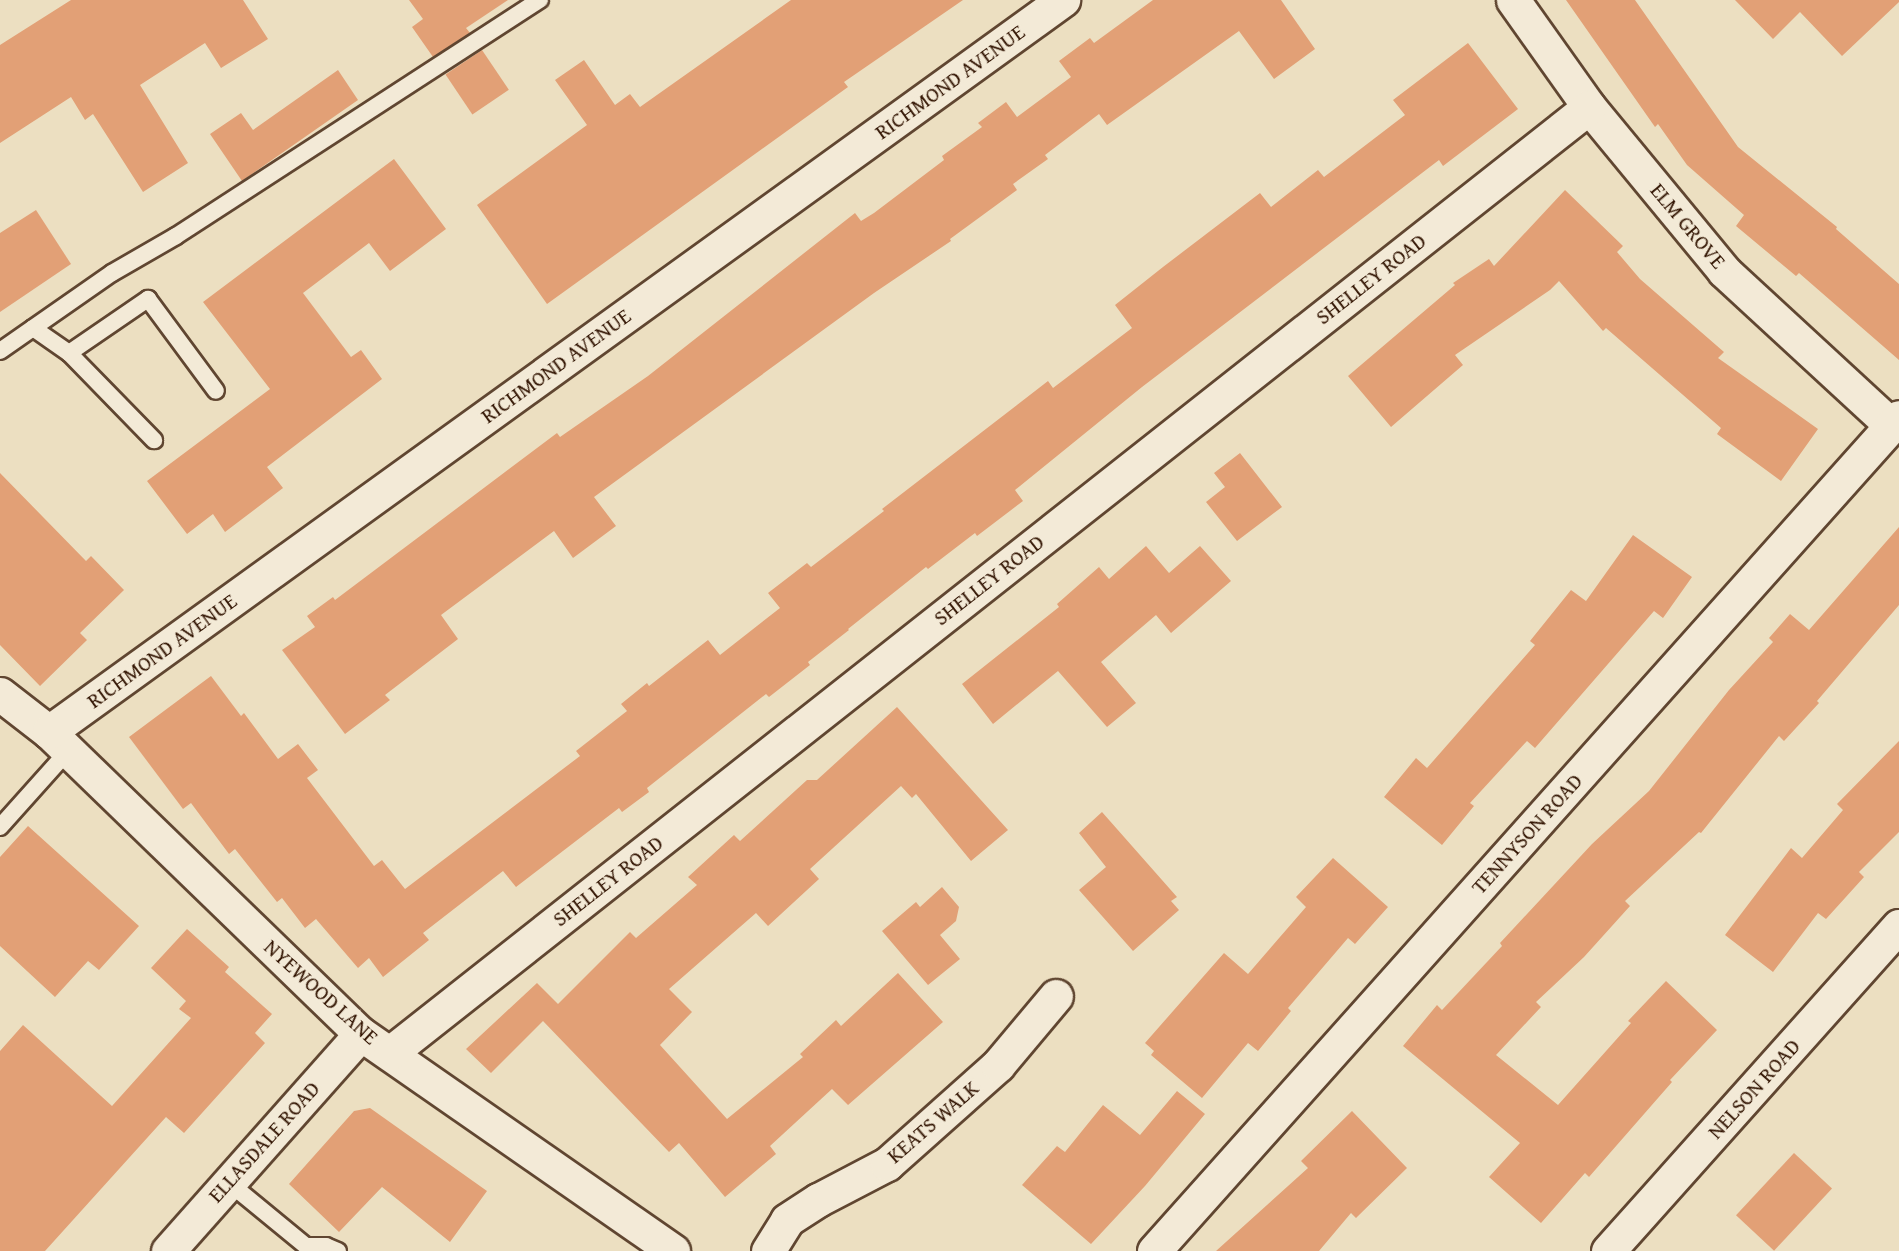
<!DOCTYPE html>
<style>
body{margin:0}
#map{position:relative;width:1899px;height:1251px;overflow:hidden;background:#ecdfc1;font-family:"Gentium Book Plus",serif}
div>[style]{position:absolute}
.building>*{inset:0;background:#e2a076;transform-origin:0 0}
.roads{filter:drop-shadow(2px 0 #604631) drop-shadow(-2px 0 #604631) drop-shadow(0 2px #604631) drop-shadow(0 -2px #604631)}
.service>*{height:16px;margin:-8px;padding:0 8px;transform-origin:8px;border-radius:8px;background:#f3ead7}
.minor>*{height:33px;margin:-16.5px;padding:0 16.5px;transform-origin:16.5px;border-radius:16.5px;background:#f3ead7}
span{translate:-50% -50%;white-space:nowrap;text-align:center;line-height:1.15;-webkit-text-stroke:6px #f3ead7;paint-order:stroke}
.street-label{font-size:21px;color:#311301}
</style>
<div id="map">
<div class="building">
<div style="clip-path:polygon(71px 0,243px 0,268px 39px,221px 68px,205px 43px,140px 85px,188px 163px,143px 192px,93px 114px,85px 120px,71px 97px,0 143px,0 45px)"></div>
<div style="clip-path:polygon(409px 0,508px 0,466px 28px,470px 33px,433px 57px,412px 27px,423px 19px)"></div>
<div style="clip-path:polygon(791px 0,963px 0,844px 82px,848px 87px,547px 304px,477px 205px,587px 125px,555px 80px,584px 60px,615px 105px,630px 94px,640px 107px)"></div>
<div style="clip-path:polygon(1153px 0,1281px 0,1315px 49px,1274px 79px,1239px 31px,1107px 125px,1099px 114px,1045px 155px,1048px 159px,1013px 184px,1017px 190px,950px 239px,951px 241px,874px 293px,594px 497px,616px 526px,573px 558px,554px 531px,441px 615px,458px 639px,385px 695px,390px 700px,345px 734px,282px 650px,315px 627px,307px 616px,333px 597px,335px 600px,557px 433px,560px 437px,648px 376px,855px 213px,861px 221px,874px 213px,944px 160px,942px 156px,982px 127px,978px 123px,1006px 102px,1017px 117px,1071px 77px,1059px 61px,1090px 38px,1094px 43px)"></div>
<div style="clip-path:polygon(1566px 0,1635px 0,1738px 147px,1837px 227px,1836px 229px,1899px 284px,1899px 360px,1799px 273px,1796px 276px,1736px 226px,1744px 215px,1687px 165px,1658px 124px,1655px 127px)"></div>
<div style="clip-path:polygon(1735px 0,1899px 0,1899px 2px,1842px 56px,1800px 12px,1773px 39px)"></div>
<div style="clip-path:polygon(1468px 43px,1518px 109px,1443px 166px,1439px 160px,1142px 387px,1015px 490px,1023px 501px,977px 536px,975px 533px,928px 569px,926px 567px,848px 629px,849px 630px,808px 662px,810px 665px,769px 697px,766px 694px,647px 788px,649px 792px,622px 812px,619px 808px,516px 887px,503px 871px,423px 933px,429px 940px,383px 977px,369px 958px,358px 968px,316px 919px,305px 928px,282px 898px,277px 902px,235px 849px,229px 854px,191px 803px,183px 809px,129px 737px,211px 676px,241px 716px,244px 713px,278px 759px,298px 744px,318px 770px,307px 778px,374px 866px,382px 860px,405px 889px,580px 756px,576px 751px,627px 711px,621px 704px,647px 683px,649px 686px,708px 640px,720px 655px,780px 608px,768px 593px,807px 563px,811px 567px,884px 511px,882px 509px,1048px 381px,1053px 388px,1132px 328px,1115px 305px,1163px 267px,1260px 193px,1271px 207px,1318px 170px,1324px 177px,1405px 115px,1393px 100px)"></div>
<div style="left:482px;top:50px;width:48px;height:44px;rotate:56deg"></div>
<div style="clip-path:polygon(338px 70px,358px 100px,242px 181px,210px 134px,241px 113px,253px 130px)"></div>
<div style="clip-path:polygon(394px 159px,446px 229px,390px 271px,369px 243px,303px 293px,351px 357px,361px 350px,382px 379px,267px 467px,283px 488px,225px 532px,213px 514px,187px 534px,147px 481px,270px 389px,203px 302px)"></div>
<div style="clip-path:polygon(1565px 190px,1623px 246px,1617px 252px,1640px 279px,1724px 352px,1718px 358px,1818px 429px,1781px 481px,1717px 434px,1721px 428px,1606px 328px,1603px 331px,1559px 281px,1550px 290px,1455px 355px,1463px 365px,1391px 427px,1348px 376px,1455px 285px,1453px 283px,1489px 259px,1494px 266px)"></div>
<div style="clip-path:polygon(36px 210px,71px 264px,0 312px,0 233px)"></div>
<div style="clip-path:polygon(1240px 453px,1282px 507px,1237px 541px,1206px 502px,1225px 487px,1214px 473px)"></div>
<div style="clip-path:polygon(0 473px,86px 561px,91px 556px,124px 590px,80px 633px,87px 640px,40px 686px,0 645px)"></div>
<div style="clip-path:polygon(1899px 527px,1899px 605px,1817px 701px,1819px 703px,1784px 741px,1779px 736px,1701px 833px,1699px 832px,1625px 901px,1630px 906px,1584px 957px,1536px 1002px,1541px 1007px,1496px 1055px,1558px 1105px,1631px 1023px,1628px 1021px,1666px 981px,1717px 1030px,1670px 1080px,1672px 1082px,1589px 1177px,1585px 1173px,1541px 1223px,1489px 1177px,1520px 1143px,1403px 1046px,1437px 1005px,1442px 1010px,1502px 946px,1500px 943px,1592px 844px,1649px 791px,1729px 690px,1773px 642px,1769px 638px,1790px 614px,1809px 630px)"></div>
<div style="clip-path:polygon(1633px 535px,1692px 577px,1663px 618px,1654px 611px,1535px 748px,1527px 741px,1470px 803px,1474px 806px,1442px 845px,1384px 797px,1416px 758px,1427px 768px,1535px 645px,1530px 641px,1571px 590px,1586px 601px)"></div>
<div style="clip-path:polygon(1146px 546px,1169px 573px,1200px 546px,1231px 581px,1171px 633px,1156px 615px,1101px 662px,1136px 703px,1107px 727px,1058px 671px,993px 724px,962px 684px,1059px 607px,1057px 604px,1099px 567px,1109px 579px)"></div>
<div style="clip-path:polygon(897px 707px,1008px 830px,971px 861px,916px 794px,912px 798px,901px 786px,810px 869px,819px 879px,768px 926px,756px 913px,669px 989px,692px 1012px,660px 1045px,727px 1119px,803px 1057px,800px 1054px,836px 1020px,841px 1026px,898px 973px,943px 1022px,848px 1105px,832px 1089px,770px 1146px,776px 1154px,725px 1197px,679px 1143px,669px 1152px,543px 1021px,491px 1073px,466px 1049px,537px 983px,558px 1004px,630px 932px,636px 938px,697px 885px,688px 877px,734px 835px,740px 841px,807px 780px,817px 780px)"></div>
<div style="clip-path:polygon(1899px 741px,1899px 832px,1859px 872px,1864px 877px,1826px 919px,1818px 913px,1773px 972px,1725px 935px,1791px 848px,1802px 858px,1843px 810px,1837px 804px)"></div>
<div style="clip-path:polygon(1102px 812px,1177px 897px,1171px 901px,1179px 910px,1133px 951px,1079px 890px,1106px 867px,1079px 833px)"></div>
<div style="clip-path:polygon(28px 826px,139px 926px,99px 970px,88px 961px,55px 997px,0 946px,0 857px)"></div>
<div style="clip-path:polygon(1333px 858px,1388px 907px,1355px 944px,1348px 938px,1288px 1008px,1291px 1011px,1258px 1051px,1248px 1043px,1202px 1098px,1151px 1055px,1154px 1051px,1145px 1043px,1224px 953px,1248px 974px,1306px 907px,1296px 897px)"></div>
<div style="clip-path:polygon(942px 887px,959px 907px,956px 921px,940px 935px,960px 959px,928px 985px,882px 931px,916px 902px,920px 907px)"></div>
<div style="clip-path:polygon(187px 929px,229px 967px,225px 972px,272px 1014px,255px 1033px,265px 1043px,184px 1133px,166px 1117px,45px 1251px,0 1251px,0 1051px,23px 1025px,112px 1106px,191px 1018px,179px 1009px,186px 1001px,151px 968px)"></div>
<div style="clip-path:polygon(1177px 1091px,1205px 1114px,1145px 1186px,1091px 1244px,1022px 1185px,1057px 1146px,1065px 1152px,1103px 1105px,1140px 1135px)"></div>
<div style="clip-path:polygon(370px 1108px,487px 1191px,450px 1242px,382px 1187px,339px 1232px,289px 1184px,354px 1111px)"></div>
<div style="clip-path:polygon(1352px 1111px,1407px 1168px,1356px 1218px,1351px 1213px,1319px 1251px,1216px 1251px,1308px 1168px,1301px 1161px)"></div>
<div style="left:1794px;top:1153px;width:52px;height:85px;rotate:43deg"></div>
</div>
<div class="roads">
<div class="service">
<div style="left:33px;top:328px;width:44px;rotate:34.8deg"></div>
<div style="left:69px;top:353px;width:122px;rotate:45.7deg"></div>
<div style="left:0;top:351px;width:136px;rotate:-34.9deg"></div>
<div style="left:112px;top:273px;width:74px;rotate:-30deg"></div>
<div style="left:176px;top:236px;width:434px;rotate:-33deg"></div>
<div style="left:69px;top:353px;width:96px;rotate:-34.4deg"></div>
<div style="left:148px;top:299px;width:114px;rotate:53.5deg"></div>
<div style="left:0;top:827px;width:102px;rotate:-48.2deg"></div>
<div style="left:228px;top:1182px;width:101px;rotate:39.4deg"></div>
<div style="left:306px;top:1246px;width:20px"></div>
<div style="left:326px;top:1246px;width:13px;rotate:23deg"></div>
</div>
<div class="minor">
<div style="left:1513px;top:0;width:131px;rotate:54.6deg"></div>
<div style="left:1589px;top:107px;width:212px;rotate:50.5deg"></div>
<div style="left:1724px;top:271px;width:227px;rotate:42.7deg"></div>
<div style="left:0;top:694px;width:62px;rotate:37.8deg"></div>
<div style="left:49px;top:732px;width:434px;rotate:44.1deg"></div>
<div style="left:361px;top:1034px;width:380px;rotate:34.8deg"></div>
<div style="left:49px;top:732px;width:1251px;rotate:-35.83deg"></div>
<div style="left:390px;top:1053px;width:1527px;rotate:-38.27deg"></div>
<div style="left:168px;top:1251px;width:290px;rotate:-48.4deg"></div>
<div style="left:768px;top:1251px;width:36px;rotate:-58deg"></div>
<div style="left:787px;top:1220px;width:37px;rotate:-33deg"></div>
<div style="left:818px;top:1200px;width:78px;rotate:-27.6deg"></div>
<div style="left:887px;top:1164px;width:149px;rotate:-41.7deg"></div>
<div style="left:998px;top:1065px;width:90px;rotate:-50deg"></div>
<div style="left:1154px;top:1251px;width:1118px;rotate:-48.23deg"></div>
<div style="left:1608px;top:1251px;width:436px;rotate:-48.2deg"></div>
</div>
</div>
<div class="street-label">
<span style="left:950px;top:82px;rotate:-36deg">RICHMOND AVENUE</span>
<span style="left:1688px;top:226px;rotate:50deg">ELM GROVE</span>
<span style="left:1371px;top:279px;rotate:-38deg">SHELLEY ROAD</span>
<span style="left:556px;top:366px;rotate:-36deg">RICHMOND AVENUE</span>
<span style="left:989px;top:580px;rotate:-38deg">SHELLEY ROAD</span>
<span style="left:162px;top:651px;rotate:-36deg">RICHMOND AVENUE</span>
<span style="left:1527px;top:834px;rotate:-48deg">TENNYSON ROAD</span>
<span style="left:608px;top:881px;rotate:-38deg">SHELLEY ROAD</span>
<span style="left:321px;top:992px;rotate:42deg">NYEWOOD LANE</span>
<span style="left:1754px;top:1089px;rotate:-48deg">NELSON ROAD</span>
<span style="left:933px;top:1122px;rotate:-41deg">KEATS WALK</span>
<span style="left:264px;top:1142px;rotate:-48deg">ELLASDALE ROAD</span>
</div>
</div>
